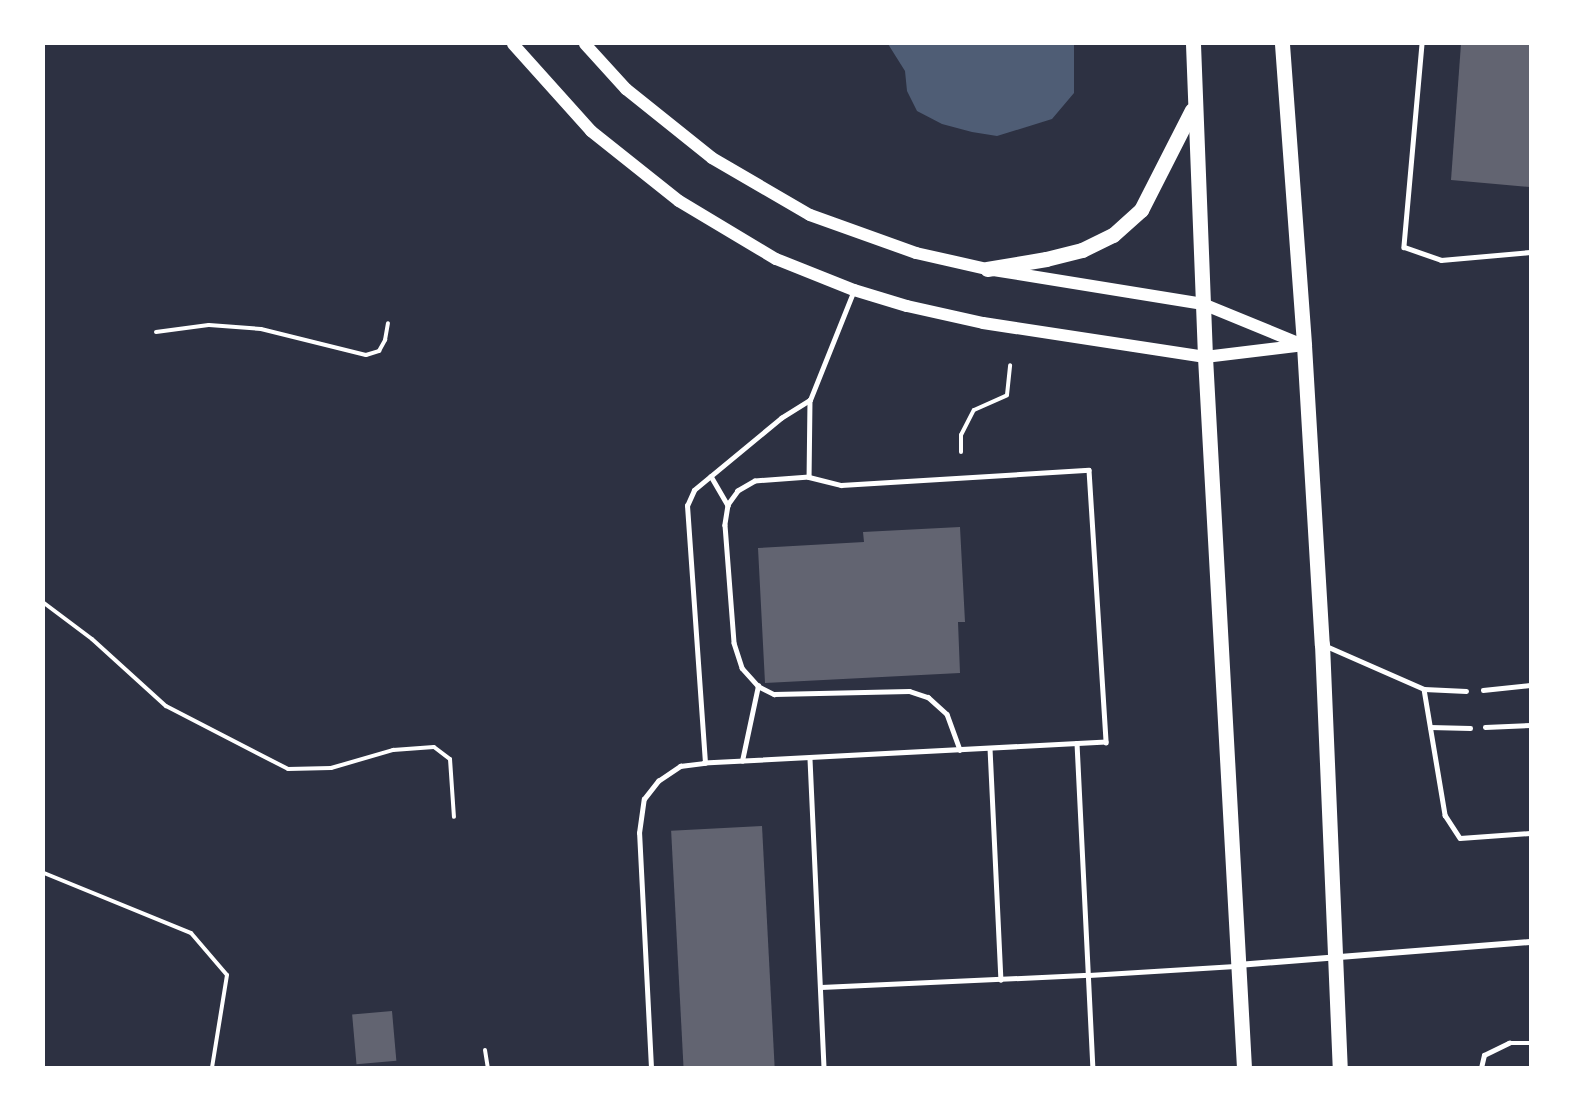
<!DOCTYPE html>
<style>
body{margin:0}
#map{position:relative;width:1574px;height:1111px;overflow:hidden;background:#2d3142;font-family:Cabin,sans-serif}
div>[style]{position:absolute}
.water>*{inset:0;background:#4f5d75}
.building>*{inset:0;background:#626471;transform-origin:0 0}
.path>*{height:4px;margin:-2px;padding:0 2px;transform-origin:2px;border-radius:2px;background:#fff}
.service>*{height:4.5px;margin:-2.25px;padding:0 2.25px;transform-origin:2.25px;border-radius:2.25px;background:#fff}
.minor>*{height:6px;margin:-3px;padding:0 3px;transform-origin:3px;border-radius:3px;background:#fff}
.secondary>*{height:12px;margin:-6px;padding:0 6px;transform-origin:6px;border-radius:6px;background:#fff}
.primary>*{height:15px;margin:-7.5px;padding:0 7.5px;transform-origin:7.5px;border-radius:7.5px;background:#fff}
span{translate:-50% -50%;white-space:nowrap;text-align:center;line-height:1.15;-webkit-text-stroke:6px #fff;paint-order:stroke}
.frame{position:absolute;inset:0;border:45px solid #fff;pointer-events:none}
</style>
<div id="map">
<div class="water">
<div style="clip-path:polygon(888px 44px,1074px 44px,1074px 93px,1052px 119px,997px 136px,972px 132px,942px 124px,917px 111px,907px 91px,905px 71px)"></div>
</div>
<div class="building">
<div style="clip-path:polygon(1461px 44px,1530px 44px,1530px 187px,1451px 180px)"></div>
<div style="clip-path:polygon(960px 527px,965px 622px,958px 622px,960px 673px,765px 683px,758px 548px,864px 542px,863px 532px)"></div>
<div style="left:762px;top:826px;width:242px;height:91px;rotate:87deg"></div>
<div style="left:392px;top:1011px;width:50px;height:40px;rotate:85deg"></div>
</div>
<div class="path">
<div style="left:156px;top:332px;width:53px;rotate:-7.5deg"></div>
<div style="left:209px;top:325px;width:52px;rotate:4.4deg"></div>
<div style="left:261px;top:329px;width:108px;rotate:13.9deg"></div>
<div style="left:366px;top:355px;width:14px;rotate:-17deg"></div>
<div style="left:379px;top:351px;width:13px;rotate:-61deg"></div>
<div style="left:385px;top:340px;width:17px;rotate:-80deg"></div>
<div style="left:961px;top:452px;width:17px;rotate:-90deg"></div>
<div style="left:961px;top:435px;width:28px;rotate:-63deg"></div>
<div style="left:974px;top:410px;width:36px;rotate:-24deg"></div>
<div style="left:1007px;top:395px;width:30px;rotate:-84deg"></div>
<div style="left:44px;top:603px;width:60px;rotate:36.9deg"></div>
<div style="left:92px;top:639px;width:100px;rotate:42.2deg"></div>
<div style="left:166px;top:706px;width:137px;rotate:27.3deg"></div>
<div style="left:288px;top:769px;width:43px;rotate:-1.3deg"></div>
<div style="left:331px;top:768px;width:65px;rotate:-16.2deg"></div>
<div style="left:393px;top:750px;width:41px;rotate:-4.2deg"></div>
<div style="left:434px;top:747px;width:20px;rotate:37deg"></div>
<div style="left:450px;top:759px;width:58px;rotate:86.1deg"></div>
<div style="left:44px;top:873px;width:159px;rotate:22.2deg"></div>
<div style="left:191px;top:933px;width:55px;rotate:49.4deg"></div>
<div style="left:227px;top:975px;width:94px;rotate:99.2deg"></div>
<div style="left:485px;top:1050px;width:18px;rotate:81deg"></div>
</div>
<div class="service">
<div style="left:1422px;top:44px;width:204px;rotate:95.1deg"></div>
<div style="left:1404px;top:247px;width:39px;rotate:19deg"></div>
<div style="left:1441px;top:260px;width:89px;rotate:-5.1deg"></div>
<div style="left:810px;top:400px;width:77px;rotate:90.7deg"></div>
<div style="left:809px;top:477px;width:33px;rotate:14deg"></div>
<div style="left:841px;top:485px;width:248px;rotate:-3.5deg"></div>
<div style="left:1089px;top:470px;width:273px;rotate:86.4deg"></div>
<div style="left:1106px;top:742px;width:402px;rotate:177deg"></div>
<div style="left:705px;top:763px;width:258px;rotate:-94deg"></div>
<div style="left:687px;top:506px;width:17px;rotate:-66deg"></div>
<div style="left:694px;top:490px;width:113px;rotate:-39.6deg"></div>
<div style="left:781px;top:418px;width:34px;rotate:-32deg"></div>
<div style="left:810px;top:400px;width:118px;rotate:-68.2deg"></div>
<div style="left:711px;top:476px;width:34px;rotate:60deg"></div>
<div style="left:809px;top:477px;width:54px;rotate:175.8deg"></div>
<div style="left:755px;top:481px;width:20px;rotate:150deg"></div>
<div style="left:738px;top:491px;width:17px;rotate:126deg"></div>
<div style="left:728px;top:505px;width:20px;rotate:99deg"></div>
<div style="left:725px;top:525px;width:118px;rotate:85.6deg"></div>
<div style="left:734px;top:643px;width:26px;rotate:72deg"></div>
<div style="left:742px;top:668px;width:24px;rotate:48deg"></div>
<div style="left:758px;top:686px;width:18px;rotate:27deg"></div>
<div style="left:774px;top:694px;width:135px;rotate:-1.3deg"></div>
<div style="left:909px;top:691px;width:20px;rotate:18deg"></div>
<div style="left:928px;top:697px;width:25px;rotate:42deg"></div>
<div style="left:947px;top:714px;width:38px;rotate:70deg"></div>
<div style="left:1324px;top:645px;width:109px;rotate:23.7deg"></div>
<div style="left:1424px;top:689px;width:42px;rotate:2.7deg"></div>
<div style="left:1424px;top:689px;width:128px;rotate:80.5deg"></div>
<div style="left:1445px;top:815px;width:27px;rotate:57deg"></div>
<div style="left:1460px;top:838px;width:70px;rotate:-4.1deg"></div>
<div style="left:1483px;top:690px;width:47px;rotate:-6.1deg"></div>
<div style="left:1430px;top:727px;width:40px;rotate:1.4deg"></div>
<div style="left:1485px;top:727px;width:45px;rotate:-2.5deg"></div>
<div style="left:1077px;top:743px;width:325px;rotate:87.2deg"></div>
<div style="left:990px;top:748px;width:232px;rotate:87.3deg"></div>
<div style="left:810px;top:759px;width:309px;rotate:87.4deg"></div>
<div style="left:742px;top:761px;width:77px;rotate:-78deg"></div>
<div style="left:821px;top:987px;width:268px;rotate:-2.6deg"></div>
<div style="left:1089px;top:975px;width:146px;rotate:-3.5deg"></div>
<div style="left:651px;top:1068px;width:235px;rotate:-92.9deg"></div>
<div style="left:639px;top:833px;width:34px;rotate:-82deg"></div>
<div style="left:644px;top:799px;width:23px;rotate:-52deg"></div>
<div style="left:658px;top:781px;width:27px;rotate:-34deg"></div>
<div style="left:680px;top:766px;width:25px;rotate:-7deg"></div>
<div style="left:1481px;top:1068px;width:13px;rotate:-77deg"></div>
<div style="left:1484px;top:1055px;width:28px;rotate:-26deg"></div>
<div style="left:1509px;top:1043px;width:21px"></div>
</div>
<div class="minor">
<div style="left:1238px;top:965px;width:293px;rotate:-4.5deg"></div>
</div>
<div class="secondary">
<div style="left:513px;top:44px;width:117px;rotate:48.1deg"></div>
<div style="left:591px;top:131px;width:112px;rotate:38.5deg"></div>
<div style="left:679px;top:201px;width:113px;rotate:30.9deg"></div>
<div style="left:776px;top:259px;width:84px;rotate:21.7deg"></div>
<div style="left:854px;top:290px;width:55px;rotate:16.8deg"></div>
<div style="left:907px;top:306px;width:78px;rotate:12.6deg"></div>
<div style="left:983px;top:323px;width:225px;rotate:8.7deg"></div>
<div style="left:1205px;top:357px;width:100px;rotate:-6.9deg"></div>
<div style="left:585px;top:44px;width:61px;rotate:47.7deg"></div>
<div style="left:626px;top:89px;width:110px;rotate:38.7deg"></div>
<div style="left:712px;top:158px;width:113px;rotate:30.2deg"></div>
<div style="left:810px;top:215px;width:113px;rotate:19.7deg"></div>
<div style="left:916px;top:253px;width:73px;rotate:12.7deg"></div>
<div style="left:987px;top:269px;width:219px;rotate:9.2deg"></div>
<div style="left:1203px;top:304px;width:108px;rotate:22.3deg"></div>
</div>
<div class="primary">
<div style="left:1193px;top:44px;width:313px;rotate:87.8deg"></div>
<div style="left:1205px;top:357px;width:712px;rotate:86.86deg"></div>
<div style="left:1282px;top:44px;width:302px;rotate:85.8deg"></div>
<div style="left:1304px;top:345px;width:300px;rotate:86.6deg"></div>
<div style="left:1322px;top:644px;width:424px;rotate:87.6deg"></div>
<div style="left:987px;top:269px;width:60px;rotate:-9.6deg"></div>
<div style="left:1046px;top:259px;width:37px;rotate:-14deg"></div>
<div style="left:1082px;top:250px;width:34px;rotate:-26deg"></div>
<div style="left:1113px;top:235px;width:38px;rotate:-42deg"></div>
<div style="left:1141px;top:210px;width:112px;rotate:-63deg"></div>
</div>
<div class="frame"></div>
</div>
